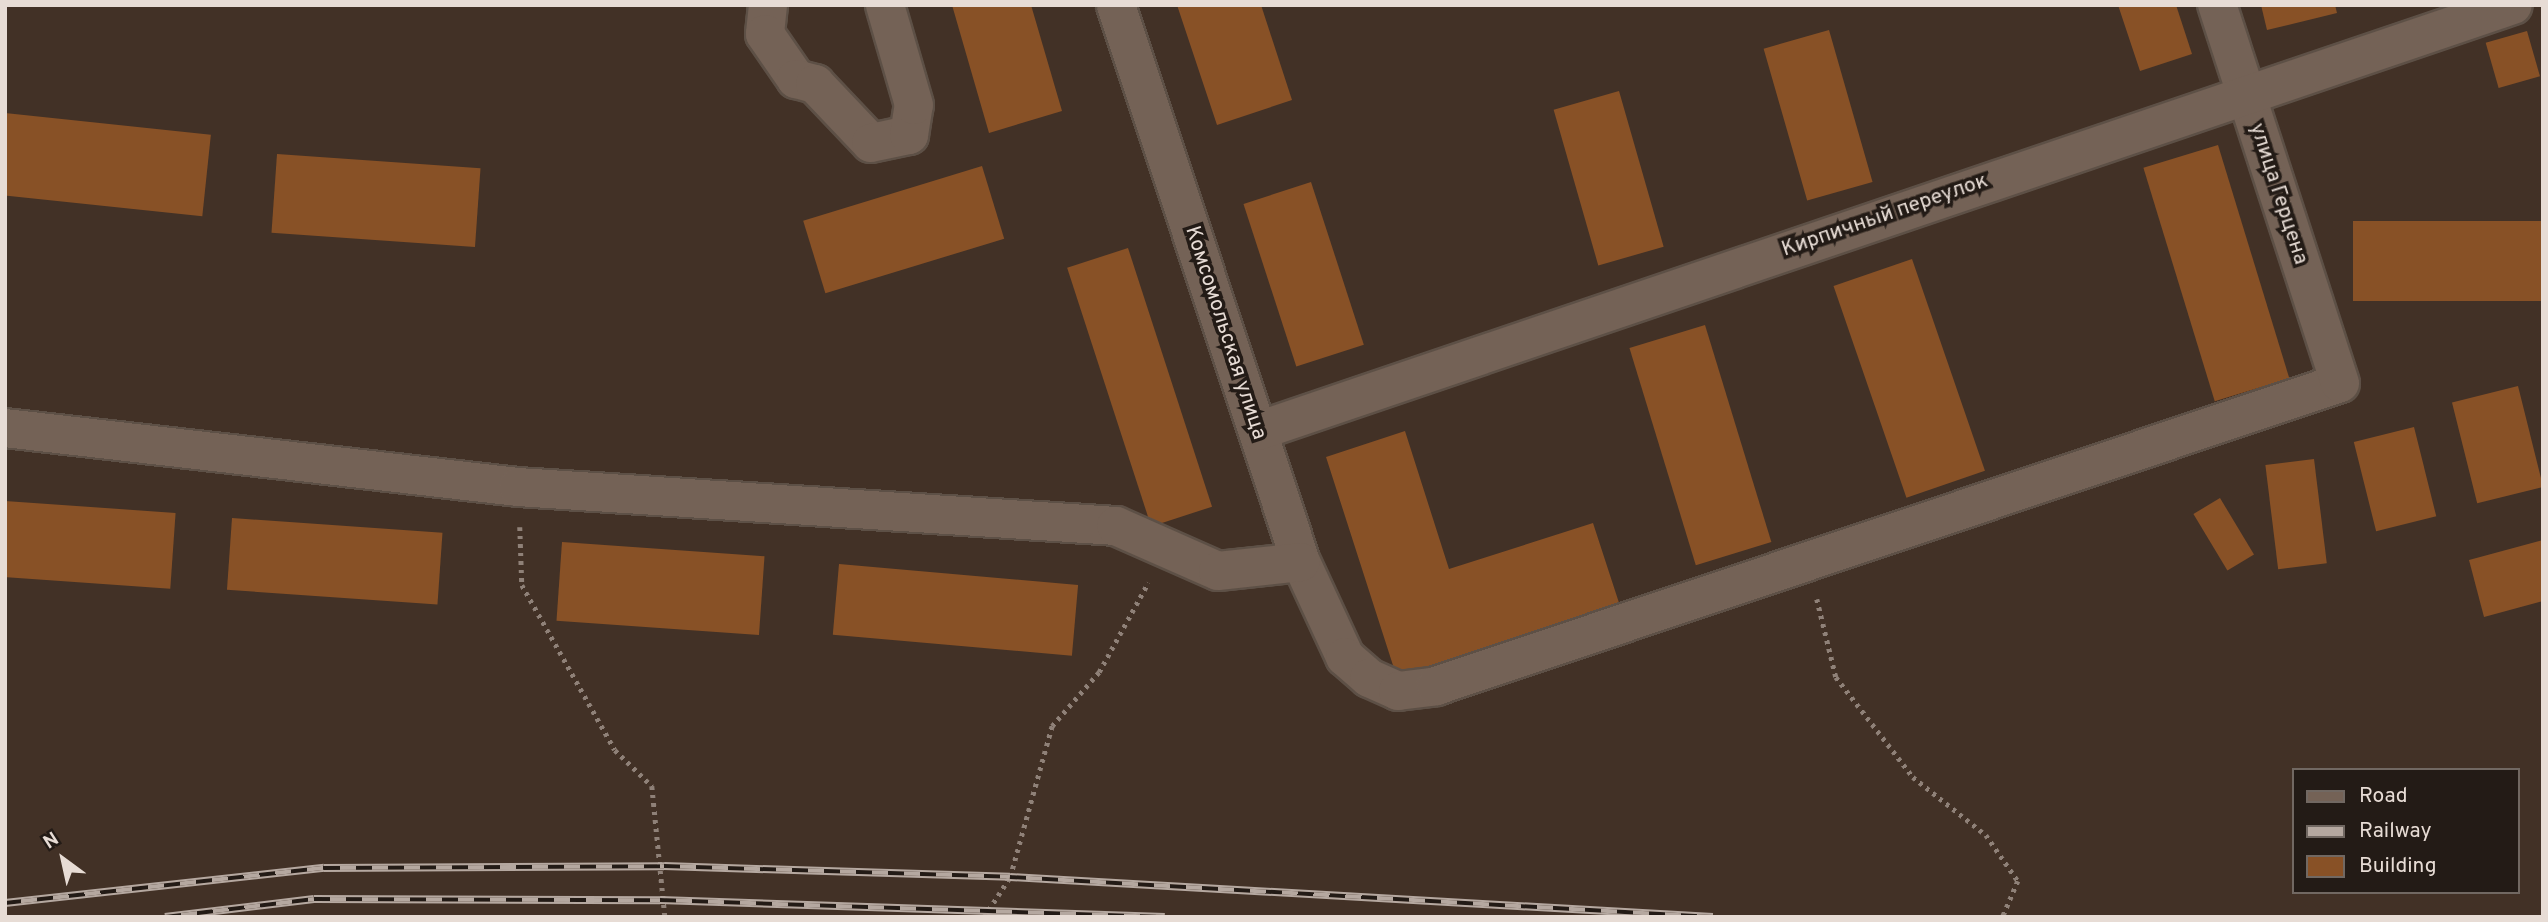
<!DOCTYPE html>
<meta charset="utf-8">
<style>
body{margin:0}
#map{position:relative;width:2548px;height:922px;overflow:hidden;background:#423126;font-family:Overpass,sans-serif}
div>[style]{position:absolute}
.building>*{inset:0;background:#885126;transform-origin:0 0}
.path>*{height:4.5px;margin-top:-2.25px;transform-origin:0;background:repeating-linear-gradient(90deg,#8f8178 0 3.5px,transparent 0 8.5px)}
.roads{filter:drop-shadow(2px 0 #5d5046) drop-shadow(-2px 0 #5d5046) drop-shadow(0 2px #5d5046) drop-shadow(0 -2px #5d5046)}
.minor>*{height:38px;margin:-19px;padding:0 19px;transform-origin:19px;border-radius:19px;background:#746256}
.rail>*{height:8px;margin-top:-4px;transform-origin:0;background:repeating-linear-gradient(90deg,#231b16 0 16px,#b5a8a0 0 32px);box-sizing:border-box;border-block:2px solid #b5a8a0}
span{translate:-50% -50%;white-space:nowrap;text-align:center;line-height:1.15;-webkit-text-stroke:7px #231b16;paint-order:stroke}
.street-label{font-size:21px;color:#e7dcd5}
.frame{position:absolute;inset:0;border:7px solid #e7dcd5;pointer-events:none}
.legend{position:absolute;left:2292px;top:768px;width:228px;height:126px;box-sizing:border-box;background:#231b16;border:2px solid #716862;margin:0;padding:9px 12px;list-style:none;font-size:21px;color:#e7dcd5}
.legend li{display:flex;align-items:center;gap:14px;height:35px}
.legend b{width:35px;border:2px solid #716862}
.north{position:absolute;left:28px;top:824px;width:70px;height:70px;-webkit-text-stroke:5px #231b16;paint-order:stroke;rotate:327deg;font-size:19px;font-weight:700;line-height:28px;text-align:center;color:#e7dcd5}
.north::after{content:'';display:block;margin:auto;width:24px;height:32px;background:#e7dcd5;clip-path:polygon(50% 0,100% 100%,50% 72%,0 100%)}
</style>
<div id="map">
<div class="building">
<div style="clip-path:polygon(952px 5px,1031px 5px,1062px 111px,989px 133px)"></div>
<div style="clip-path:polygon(1177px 5px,1261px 5px,1292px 100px,1217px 125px)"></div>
<div style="clip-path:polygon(2118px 5px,2176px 5px,2192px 54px,2140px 71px)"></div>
<div style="clip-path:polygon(2261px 5px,2335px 5px,2337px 13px,2267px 30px)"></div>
<div style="left:1829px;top:30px;width:158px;height:68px;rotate:74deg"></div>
<div style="left:2527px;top:31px;width:47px;height:43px;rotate:74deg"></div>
<div style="left:1619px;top:91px;width:162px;height:68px;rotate:74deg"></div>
<div style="left:5px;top:113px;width:207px;height:82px;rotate:6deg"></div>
<div style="left:2218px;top:145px;width:244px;height:78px;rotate:73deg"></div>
<div style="left:277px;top:154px;width:204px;height:79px;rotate:4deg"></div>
<div style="left:982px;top:166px;width:76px;height:187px;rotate:73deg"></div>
<div style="left:1311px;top:182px;width:171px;height:71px;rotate:72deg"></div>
<div style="left:2543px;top:221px;width:80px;height:190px;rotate:90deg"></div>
<div style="left:1128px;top:248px;width:272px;height:64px;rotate:72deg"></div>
<div style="left:1912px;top:259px;width:224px;height:83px;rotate:71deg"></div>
<div style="left:1705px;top:325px;width:227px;height:79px;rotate:73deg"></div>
<div style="left:2518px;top:386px;width:104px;height:68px;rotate:76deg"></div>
<div style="left:2414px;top:427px;width:92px;height:62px;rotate:76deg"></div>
<div style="clip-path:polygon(1405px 431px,1449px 569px,1593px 523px,1622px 612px,1399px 684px,1326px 457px)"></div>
<div style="left:2314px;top:459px;width:105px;height:49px;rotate:83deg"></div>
<div style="left:2220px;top:498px;width:66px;height:31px;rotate:59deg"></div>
<div style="left:5px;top:501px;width:171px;height:76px;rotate:4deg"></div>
<div style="left:232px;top:518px;width:211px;height:72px;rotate:4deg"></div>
<div style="clip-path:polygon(2543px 540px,2543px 601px,2484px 617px,2469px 560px)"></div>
<div style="left:562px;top:542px;width:203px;height:79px;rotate:4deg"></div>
<div style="left:839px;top:564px;width:240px;height:71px;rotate:5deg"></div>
</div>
<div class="path">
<div style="left:520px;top:527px;width:58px;rotate:88deg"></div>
<div style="left:522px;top:585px;width:189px;rotate:60.6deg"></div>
<div style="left:615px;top:750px;width:52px;rotate:44.2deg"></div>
<div style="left:652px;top:786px;width:132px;rotate:84.3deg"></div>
<div style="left:1817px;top:599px;width:80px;rotate:76.3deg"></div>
<div style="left:1836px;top:677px;width:126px;rotate:52.4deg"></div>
<div style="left:1913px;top:777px;width:93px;rotate:38.5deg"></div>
<div style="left:1986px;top:835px;width:56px;rotate:55.2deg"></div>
<div style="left:2018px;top:881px;width:39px;rotate:113deg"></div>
<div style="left:984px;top:917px;width:48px;rotate:-57deg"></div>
<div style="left:1010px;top:877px;width:157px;rotate:-74.5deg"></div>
<div style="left:1052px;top:726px;width:72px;rotate:-49deg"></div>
<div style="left:1099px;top:672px;width:102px;rotate:-61.2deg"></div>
</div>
<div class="roads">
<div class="minor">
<div style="left:768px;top:5px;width:29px;rotate:96deg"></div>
<div style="left:765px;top:34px;width:55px;rotate:55.4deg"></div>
<div style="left:796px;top:79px;width:20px;rotate:15deg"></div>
<div style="left:815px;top:84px;width:81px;rotate:46.5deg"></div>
<div style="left:871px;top:143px;width:39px;rotate:-12deg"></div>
<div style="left:909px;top:135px;width:30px;rotate:-81deg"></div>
<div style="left:914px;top:105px;width:104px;rotate:-106.2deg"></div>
<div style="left:1116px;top:5px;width:587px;rotate:71.63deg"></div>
<div style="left:1301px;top:562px;width:105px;rotate:65.1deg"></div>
<div style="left:1345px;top:657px;width:32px;rotate:41deg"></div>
<div style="left:1369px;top:678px;width:32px;rotate:24deg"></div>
<div style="left:1398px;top:691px;width:38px;rotate:-7deg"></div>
<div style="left:1436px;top:686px;width:953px;rotate:-18.53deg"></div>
<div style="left:2340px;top:383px;width:398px;rotate:-108deg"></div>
<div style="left:5px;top:428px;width:516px;rotate:6.56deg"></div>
<div style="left:518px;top:487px;width:599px;rotate:3.73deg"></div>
<div style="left:1116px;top:526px;width:111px;rotate:23.8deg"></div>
<div style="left:1218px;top:571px;width:83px;rotate:-6.2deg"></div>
<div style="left:1258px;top:431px;width:1325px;rotate:-18.75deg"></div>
</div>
</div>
<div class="rail">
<div style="left:5px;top:903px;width:321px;rotate:-6.3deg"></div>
<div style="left:324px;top:868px;width:340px;rotate:-0.3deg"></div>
<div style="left:664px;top:866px;width:346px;rotate:1.8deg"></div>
<div style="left:1010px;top:877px;width:704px;rotate:3.26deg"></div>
<div style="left:165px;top:917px;width:150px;rotate:-6.9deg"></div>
<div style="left:314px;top:899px;width:346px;rotate:0.2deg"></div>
<div style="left:660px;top:900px;width:505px;rotate:1.93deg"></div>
</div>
<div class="street-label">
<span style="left:2278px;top:194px;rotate:72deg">улица Герцена</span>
<span style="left:1885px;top:216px;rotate:-19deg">Кирпичный переулок</span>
<span style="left:1225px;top:333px;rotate:72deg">Комсомольская улица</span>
</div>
<div class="frame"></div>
<ul class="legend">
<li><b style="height:9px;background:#746256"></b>Road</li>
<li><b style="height:9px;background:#b5a8a0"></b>Railway</li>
<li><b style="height:19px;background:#885126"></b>Building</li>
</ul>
<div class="north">N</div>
</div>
